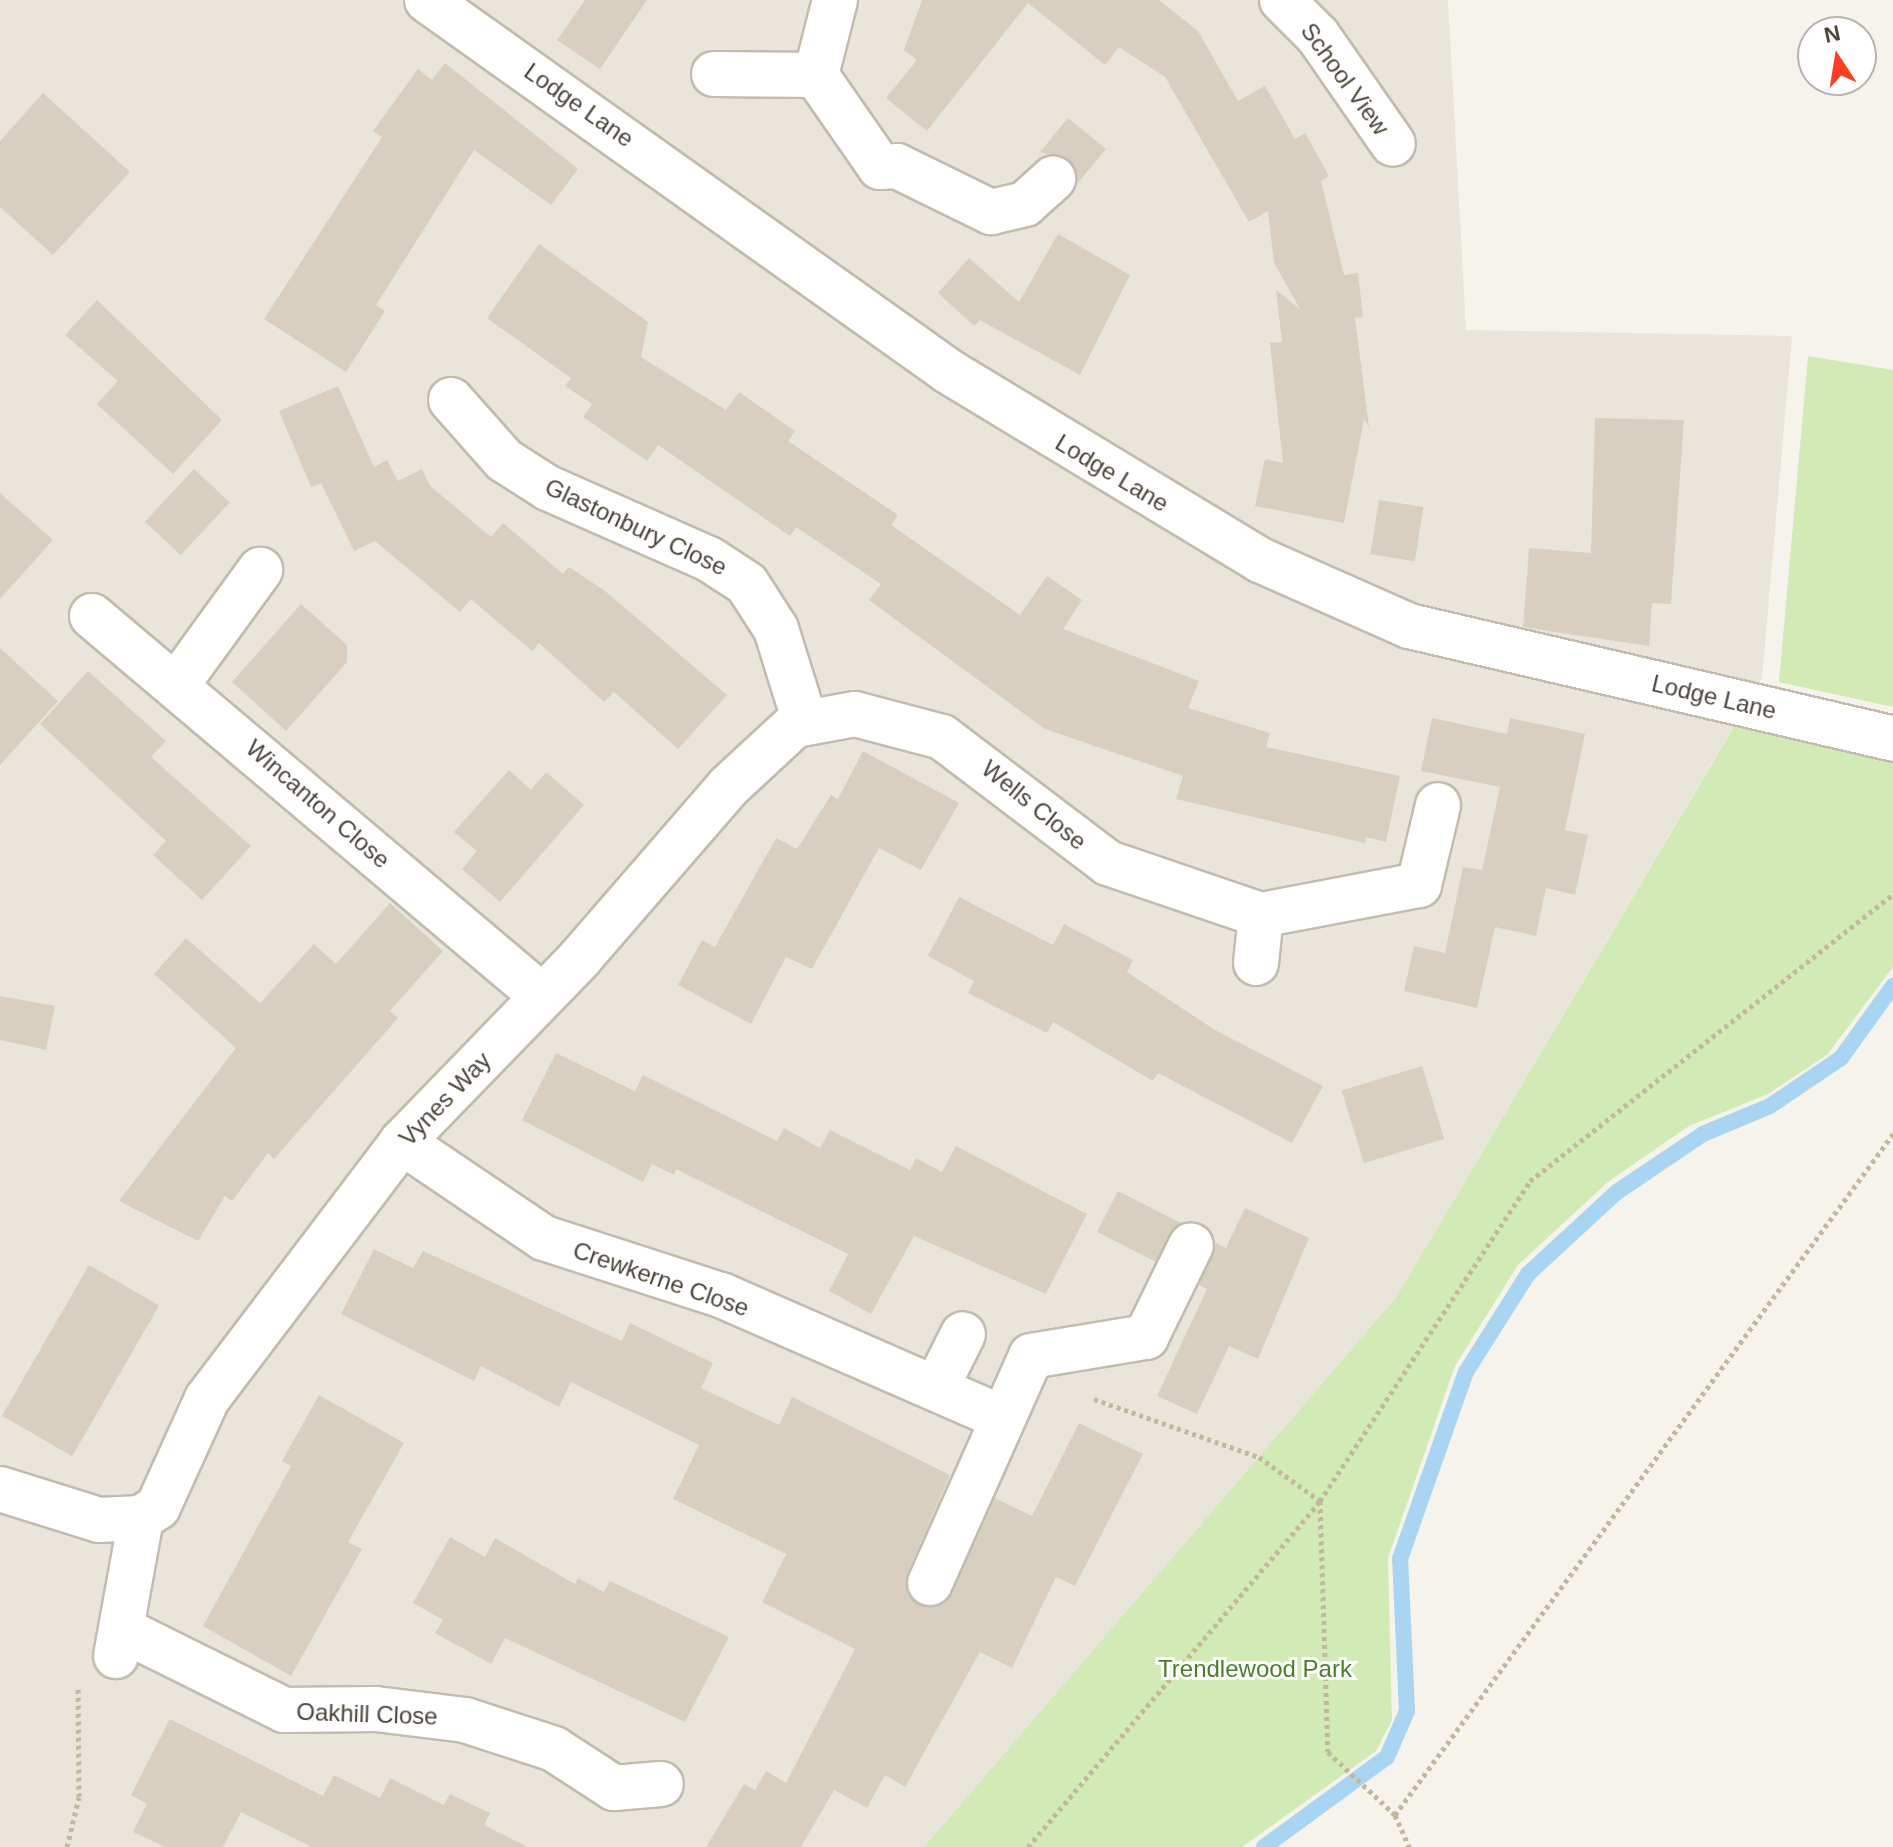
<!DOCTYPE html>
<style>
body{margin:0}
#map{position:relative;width:1893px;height:1847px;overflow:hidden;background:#f6f3ec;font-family:Helvetica,sans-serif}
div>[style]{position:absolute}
.residential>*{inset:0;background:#eae5da}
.green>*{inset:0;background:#d2eab5}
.stream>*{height:16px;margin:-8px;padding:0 8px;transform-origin:8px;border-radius:8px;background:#a9d4f2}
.building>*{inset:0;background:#d8cfc1;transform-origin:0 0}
.path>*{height:5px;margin-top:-2.5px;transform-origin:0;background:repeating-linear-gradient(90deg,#c4b79f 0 4px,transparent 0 8px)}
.roads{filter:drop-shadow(2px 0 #c2bbae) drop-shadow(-2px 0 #c2bbae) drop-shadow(0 2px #c2bbae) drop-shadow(0 -2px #c2bbae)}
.minor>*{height:44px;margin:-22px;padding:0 22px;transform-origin:22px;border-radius:22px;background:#fff}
span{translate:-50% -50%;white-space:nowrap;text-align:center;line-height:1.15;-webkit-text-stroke:6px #fff;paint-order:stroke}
.street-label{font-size:24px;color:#4b4439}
.park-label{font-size:24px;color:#4a7f2a}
.north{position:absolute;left:1797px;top:16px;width:80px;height:80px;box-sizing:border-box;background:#fff;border:2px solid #b7b4b0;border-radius:50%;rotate:348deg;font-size:22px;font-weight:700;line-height:32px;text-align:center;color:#4b4439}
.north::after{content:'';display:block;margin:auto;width:28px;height:36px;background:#fc3f1d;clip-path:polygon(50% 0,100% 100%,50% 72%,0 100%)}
</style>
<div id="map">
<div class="residential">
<div style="clip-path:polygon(0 0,1448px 0,1466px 330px,1792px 336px,1762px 678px,1397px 1296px,924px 1847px,0 1847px)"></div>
</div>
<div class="green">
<div style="clip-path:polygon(1808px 356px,1893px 370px,1893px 707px,1779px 682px)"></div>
<div style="clip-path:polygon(1739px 718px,1893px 754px,1893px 967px,1827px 1055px,1768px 1094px,1689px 1126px,1609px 1181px,1518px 1265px,1455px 1366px,1388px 1558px,1392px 1720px,1376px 1751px,1242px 1847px,924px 1847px,1397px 1296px)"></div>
</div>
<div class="stream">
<div style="left:1264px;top:1847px;width:152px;rotate:-36.2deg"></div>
<div style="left:1387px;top:1757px;width:50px;rotate:-66.5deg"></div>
<div style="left:1407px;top:1711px;width:152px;rotate:-92.6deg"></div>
<div style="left:1400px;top:1559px;width:198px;rotate:-70.6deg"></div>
<div style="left:1466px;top:1372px;width:116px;rotate:-57.7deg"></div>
<div style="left:1528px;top:1274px;width:121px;rotate:-42.7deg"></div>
<div style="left:1617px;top:1192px;width:104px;rotate:-34deg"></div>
<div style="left:1703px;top:1134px;width:73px;rotate:-22.7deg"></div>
<div style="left:1770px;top:1106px;width:86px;rotate:-34.1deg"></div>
<div style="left:1841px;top:1058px;width:89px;rotate:-54.2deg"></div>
</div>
<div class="building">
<div style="clip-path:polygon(585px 0,647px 0,600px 69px,557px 40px)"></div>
<div style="clip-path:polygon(922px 0,1159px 0,1198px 31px,1238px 101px,1265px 86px,1295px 139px,1305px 133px,1329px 176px,1321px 181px,1344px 275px,1358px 273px,1363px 317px,1355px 318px,1369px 427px,1364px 419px,1344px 523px,1255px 506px,1265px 459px,1283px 463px,1270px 343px,1282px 342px,1276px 290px,1300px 309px,1274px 263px,1268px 211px,1249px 222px,1165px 77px,1119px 47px,1105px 65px,1028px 3px,927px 131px,886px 98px,917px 60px,904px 50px)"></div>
<div style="clip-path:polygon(445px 63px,578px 169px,551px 205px,474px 150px,376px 305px,385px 311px,346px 372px,264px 319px,382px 137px,373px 131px,418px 69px,432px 80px)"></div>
<div style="clip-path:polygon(43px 93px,130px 172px,53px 255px,0 207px,0 141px)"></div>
<div style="clip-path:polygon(1068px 118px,1106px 149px,1078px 183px,1071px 162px,1040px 152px)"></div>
<div style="clip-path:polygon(1058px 234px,1130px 275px,1080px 375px,980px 320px,974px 326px,938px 293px,969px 258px,1019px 302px)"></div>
<div style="clip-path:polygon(539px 244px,648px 322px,641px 357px,726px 410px,739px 392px,795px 431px,788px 441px,898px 515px,891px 525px,1020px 615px,1047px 576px,1082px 600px,1063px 629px,1199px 681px,1188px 708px,1270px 733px,1266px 747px,1400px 776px,1386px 842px,1366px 837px,1365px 843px,1176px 799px,1183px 776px,1045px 729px,869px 600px,881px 584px,796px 527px,790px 536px,658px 445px,647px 461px,583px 417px,592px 404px,565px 386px,571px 378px,487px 318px)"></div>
<div style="clip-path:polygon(97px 300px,222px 420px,173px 474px,97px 404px,118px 381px,65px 335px)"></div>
<div style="clip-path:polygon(338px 386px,374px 467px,387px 460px,398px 481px,422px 469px,430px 486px,491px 537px,503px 523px,563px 574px,569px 567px,605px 591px,727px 695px,678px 749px,614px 692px,604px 702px,539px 643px,532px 651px,471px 599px,460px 612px,375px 541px,354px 551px,321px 483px,311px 487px,279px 411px)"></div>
<div style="clip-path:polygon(1595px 418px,1684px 420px,1671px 604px,1652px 603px,1649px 646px,1523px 627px,1529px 548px,1591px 553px)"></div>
<div style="left:194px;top:469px;width:49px;height:72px;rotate:43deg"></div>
<div style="clip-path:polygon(0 493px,53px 540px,0 599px)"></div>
<div style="left:1379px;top:500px;width:45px;height:55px;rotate:9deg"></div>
<div style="clip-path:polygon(301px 604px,347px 645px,347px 662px,286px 731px,232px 682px)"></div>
<div style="clip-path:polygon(0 648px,58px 701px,0 765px)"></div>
<div style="clip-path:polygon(88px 671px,166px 741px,151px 757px,251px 846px,202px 900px,153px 855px,166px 841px,40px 724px)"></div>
<div style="clip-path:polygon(1432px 718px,1507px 734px,1510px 718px,1585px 734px,1565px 830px,1588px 835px,1575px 895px,1546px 888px,1536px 936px,1495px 927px,1477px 1008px,1404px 991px,1414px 946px,1445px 953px,1463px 867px,1482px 870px,1500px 787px,1421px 771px)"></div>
<div style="clip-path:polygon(863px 751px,959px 803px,921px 870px,879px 848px,812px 969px,786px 957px,751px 1024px,678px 985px,702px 940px,715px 947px,776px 838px,797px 849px,831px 795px,838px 799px)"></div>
<div style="clip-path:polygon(509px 770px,531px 790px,546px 772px,584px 805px,500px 902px,462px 869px,477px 851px,454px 832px)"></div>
<div style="clip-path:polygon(959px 897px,1053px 945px,1064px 924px,1133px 960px,1127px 972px,1215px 1030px,1323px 1086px,1292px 1143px,1158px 1073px,1153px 1081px,1053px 1022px,1047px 1033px,968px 993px,974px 981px,928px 956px)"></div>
<div style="clip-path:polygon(390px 903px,443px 951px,390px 1011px,398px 1018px,274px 1159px,268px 1153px,232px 1201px,225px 1196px,198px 1241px,119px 1201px,236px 1048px,154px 974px,186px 938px,260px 1003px,314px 944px,336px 964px)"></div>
<div style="clip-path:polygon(0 996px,55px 1006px,46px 1050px,0 1040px)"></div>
<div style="clip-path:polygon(556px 1053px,635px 1091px,643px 1075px,777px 1141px,784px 1128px,820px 1148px,830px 1130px,910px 1170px,916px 1158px,942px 1172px,956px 1146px,1087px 1214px,1046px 1294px,914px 1236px,871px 1314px,829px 1291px,848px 1254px,676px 1169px,674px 1175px,652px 1164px,643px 1182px,522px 1120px)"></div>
<div style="left:1422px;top:1066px;width:76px;height:84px;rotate:73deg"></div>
<div style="left:1118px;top:1191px;width:70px;height:46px;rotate:27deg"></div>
<div style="clip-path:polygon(1245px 1208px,1309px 1238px,1258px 1359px,1229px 1346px,1197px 1414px,1157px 1396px,1207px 1289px,1199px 1285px,1216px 1243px,1226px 1248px)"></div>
<div style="clip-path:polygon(374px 1249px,413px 1268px,423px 1251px,622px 1341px,630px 1323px,713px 1363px,701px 1388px,779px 1425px,792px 1397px,950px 1475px,907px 1574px,909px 1597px,921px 1606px,944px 1604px,952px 1594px,995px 1498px,1032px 1516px,1079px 1423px,1143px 1454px,1075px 1586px,1056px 1577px,1012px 1668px,980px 1652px,905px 1787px,885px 1775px,867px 1808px,834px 1790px,801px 1847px,706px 1847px,744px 1784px,755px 1790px,766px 1771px,786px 1783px,855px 1649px,762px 1602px,786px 1554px,673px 1499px,699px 1445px,571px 1382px,559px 1407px,481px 1366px,474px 1381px,341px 1314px)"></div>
<div style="left:89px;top:1265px;width:81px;height:174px;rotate:30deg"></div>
<div style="clip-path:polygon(319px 1395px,404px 1443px,348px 1542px,362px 1549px,291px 1676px,203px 1626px,291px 1466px,282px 1461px)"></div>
<div style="clip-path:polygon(450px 1537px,485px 1557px,495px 1538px,575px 1584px,578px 1578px,604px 1592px,610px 1581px,729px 1637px,685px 1722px,505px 1638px,491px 1664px,435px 1633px,443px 1620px,413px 1603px)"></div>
<div style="clip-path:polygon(170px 1719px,323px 1796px,334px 1775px,380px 1798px,390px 1778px,444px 1805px,450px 1794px,490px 1813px,484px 1825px,528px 1847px,312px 1847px,241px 1812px,223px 1847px,165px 1847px,133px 1832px,147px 1804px,131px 1795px)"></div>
</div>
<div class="path">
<div style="left:1094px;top:1399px;width:175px;rotate:19.4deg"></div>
<div style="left:1259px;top:1457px;width:75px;rotate:35.8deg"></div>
<div style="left:1320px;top:1501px;width:251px;rotate:88.2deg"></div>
<div style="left:1328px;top:1752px;width:92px;rotate:43.2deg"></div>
<div style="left:1395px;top:1815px;width:35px;rotate:66deg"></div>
<div style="left:1395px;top:1815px;width:844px;rotate:-53.82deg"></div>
<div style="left:67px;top:1847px;width:51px;rotate:-76.5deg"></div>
<div style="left:79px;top:1797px;width:108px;rotate:-90.5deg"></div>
<div style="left:1028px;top:1847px;width:453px;rotate:-49.8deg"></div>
<div style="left:1320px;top:1501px;width:383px;rotate:-56.7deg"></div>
<div style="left:1530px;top:1181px;width:463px;rotate:-38.3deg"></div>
</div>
<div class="roads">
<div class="minor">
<div style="left:427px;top:0;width:640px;rotate:35.45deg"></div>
<div style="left:948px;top:371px;width:365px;rotate:31.2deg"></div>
<div style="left:1260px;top:560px;width:163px;rotate:23.9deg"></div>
<div style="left:1409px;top:626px;width:497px;rotate:13.1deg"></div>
<div style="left:835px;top:0;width:77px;rotate:104.2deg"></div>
<div style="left:816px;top:75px;width:112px;rotate:55.2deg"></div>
<div style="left:880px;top:167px;width:17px;rotate:-3deg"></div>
<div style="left:897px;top:166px;width:105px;rotate:26.1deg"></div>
<div style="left:991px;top:212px;width:35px;rotate:-13deg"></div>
<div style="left:1025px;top:204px;width:38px;rotate:-42deg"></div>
<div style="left:1282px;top:0;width:51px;rotate:45deg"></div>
<div style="left:1318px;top:36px;width:131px;rotate:55.2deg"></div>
<div style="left:714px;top:74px;width:102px;rotate:0.6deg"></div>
<div style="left:451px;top:400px;width:80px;rotate:48.5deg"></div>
<div style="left:504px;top:460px;width:52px;rotate:32.5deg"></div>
<div style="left:548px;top:488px;width:176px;rotate:23.8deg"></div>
<div style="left:709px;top:559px;width:45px;rotate:33.3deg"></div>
<div style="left:747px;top:584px;width:54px;rotate:57.2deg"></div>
<div style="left:776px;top:629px;width:97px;rotate:72.7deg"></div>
<div style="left:92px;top:616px;width:589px;rotate:40.18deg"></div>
<div style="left:178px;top:683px;width:140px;rotate:-54deg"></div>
<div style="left:1256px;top:963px;width:48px;rotate:-84.1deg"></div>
<div style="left:1261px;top:915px;width:161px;rotate:-10.8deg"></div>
<div style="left:1419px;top:885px;width:82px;rotate:-76.6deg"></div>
<div style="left:402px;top:1142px;width:171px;rotate:34.1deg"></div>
<div style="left:544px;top:1238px;width:186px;rotate:17.9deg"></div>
<div style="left:721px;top:1295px;width:307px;rotate:23.6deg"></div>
<div style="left:936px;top:1388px;width:60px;rotate:-63.4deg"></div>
<div style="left:0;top:1489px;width:104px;rotate:17.4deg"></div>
<div style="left:99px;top:1520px;width:42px;rotate:-2.7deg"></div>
<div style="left:141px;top:1518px;width:20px;rotate:-33deg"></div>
<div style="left:158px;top:1507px;width:119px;rotate:-65.6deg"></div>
<div style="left:207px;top:1399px;width:323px;rotate:-52.8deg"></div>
<div style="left:402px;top:1142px;width:256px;rotate:-45.9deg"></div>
<div style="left:580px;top:958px;width:226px;rotate:-49.1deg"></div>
<div style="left:728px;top:787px;width:91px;rotate:-42.8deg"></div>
<div style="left:795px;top:725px;width:61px;rotate:-10.4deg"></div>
<div style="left:855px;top:714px;width:90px;rotate:14.8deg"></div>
<div style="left:942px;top:737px;width:208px;rotate:37.2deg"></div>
<div style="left:1108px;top:863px;width:162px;rotate:18.8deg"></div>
<div style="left:930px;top:1583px;width:248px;rotate:-66deg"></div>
<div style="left:1031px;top:1356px;width:117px;rotate:-9.4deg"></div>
<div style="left:1146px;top:1337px;width:102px;rotate:-63.9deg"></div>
<div style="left:123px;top:1630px;width:180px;rotate:26.4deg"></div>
<div style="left:284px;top:1710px;width:92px;rotate:-0.6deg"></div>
<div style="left:376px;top:1709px;width:90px;rotate:7deg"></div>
<div style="left:465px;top:1720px;width:94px;rotate:18deg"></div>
<div style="left:554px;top:1749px;width:72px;rotate:33deg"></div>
<div style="left:614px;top:1788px;width:47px;rotate:-4.9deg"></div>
<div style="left:116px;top:1656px;width:140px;rotate:-79.7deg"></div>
</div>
</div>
<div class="street-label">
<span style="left:1345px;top:79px;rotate:54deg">School View</span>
<span style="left:579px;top:105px;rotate:35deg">Lodge Lane</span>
<span style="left:1112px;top:473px;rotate:31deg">Lodge Lane</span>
<span style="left:636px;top:527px;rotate:25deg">Glastonbury Close</span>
<span style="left:1714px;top:697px;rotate:13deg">Lodge Lane</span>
<span style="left:318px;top:804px;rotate:41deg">Wincanton Close</span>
<span style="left:1034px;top:805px;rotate:39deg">Wells Close</span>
<span style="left:445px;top:1099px;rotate:-46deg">Vynes Way</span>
<span style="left:661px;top:1279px;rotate:19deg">Crewkerne Close</span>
<span style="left:367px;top:1714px;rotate:2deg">Oakhill Close</span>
</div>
<div class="park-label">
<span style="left:1255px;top:1669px">Trendlewood Park</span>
</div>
<div class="north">N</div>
</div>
